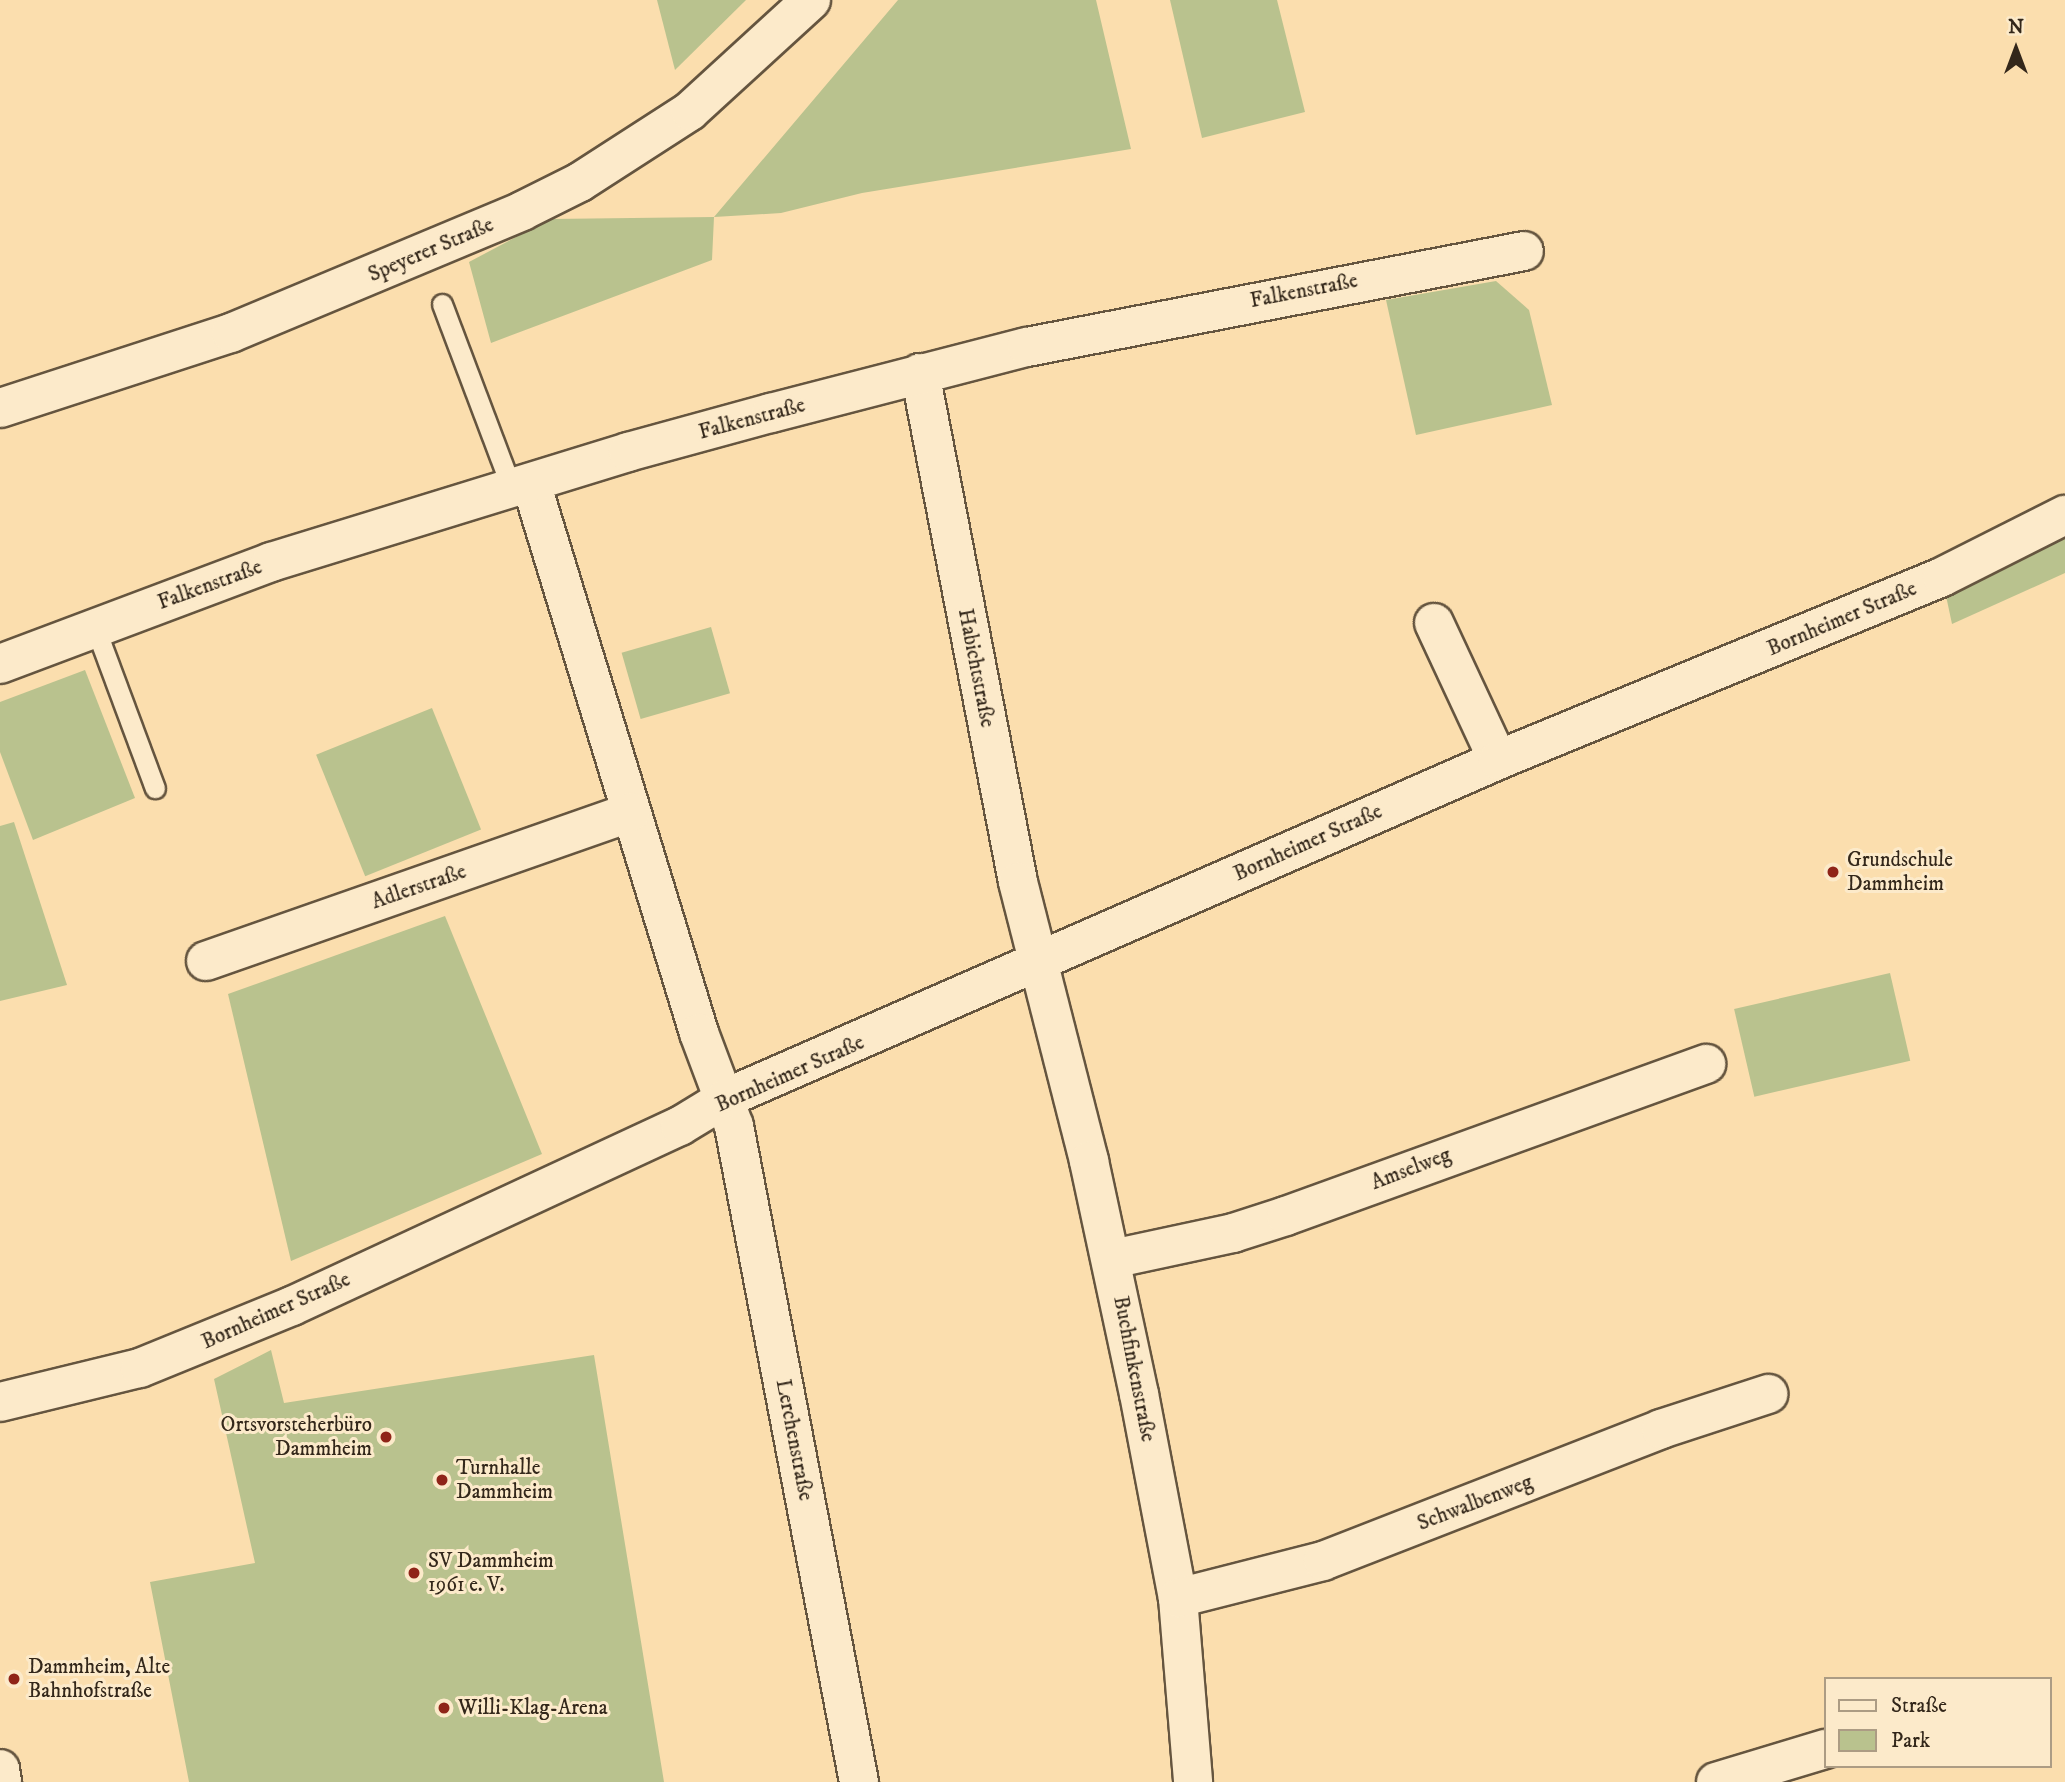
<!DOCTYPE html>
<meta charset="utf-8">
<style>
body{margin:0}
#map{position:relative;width:2065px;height:1782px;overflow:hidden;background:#fbdeae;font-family:"IM FELL DW Pica",serif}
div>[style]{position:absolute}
.green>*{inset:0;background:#b9c28e;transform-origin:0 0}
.roads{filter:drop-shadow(2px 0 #65553f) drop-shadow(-2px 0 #65553f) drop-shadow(0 2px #65553f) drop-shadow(0 -2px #65553f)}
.service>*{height:19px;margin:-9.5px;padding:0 9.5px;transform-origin:9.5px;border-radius:9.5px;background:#fceaca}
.minor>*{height:38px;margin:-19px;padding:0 19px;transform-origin:19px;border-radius:19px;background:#fceaca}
.tertiary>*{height:38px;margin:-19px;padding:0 19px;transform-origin:19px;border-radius:19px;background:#fceaca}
.dots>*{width:19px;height:19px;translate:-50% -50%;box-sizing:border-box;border:4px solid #fceaca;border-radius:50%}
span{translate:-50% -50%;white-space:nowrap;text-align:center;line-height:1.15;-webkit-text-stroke:6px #fceaca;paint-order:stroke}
.street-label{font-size:21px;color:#33271a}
.poi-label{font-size:21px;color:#33271a}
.left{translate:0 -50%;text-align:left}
.right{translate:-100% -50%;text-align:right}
.legend{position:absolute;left:1824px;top:1677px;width:228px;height:91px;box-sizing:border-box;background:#fceaca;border:2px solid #ac9c84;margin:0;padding:9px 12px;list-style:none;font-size:21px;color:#33271a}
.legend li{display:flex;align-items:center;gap:14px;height:35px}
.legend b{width:35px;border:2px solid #ac9c84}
.north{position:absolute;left:1981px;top:14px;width:70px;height:70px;-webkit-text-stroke:5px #fceaca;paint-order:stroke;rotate:0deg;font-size:19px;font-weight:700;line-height:28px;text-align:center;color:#33271a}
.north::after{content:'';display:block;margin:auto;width:24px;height:32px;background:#33271a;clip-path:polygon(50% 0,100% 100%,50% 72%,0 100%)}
</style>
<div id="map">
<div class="green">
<div style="clip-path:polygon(657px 0,746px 0,675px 70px)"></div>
<div style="clip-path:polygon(898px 0,1096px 0,1131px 149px,862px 193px,781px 213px,714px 217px,712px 260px,491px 343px,469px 262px,550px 219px,714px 217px)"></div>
<div style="clip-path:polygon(1170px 0,1277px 0,1305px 112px,1202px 138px)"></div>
<div style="clip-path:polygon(1496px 281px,1529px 310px,1552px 405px,1416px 435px,1386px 300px)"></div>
<div style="clip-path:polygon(2065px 515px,2065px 573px,1952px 624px,1942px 577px)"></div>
<div style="left:711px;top:627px;width:69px;height:93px;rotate:74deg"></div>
<div style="clip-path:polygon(85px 670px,135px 798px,33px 840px,0 752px,0 702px)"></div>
<div style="left:432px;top:708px;width:131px;height:125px;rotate:68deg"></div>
<div style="clip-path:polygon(14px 822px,67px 985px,0 1001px,0 826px)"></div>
<div style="clip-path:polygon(445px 916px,542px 1154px,291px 1261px,228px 994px)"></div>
<div style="left:1890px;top:973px;width:90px;height:160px;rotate:77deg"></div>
<div style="clip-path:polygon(271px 1350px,284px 1403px,594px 1355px,664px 1782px,189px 1782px,150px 1582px,255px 1563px,214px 1379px)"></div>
</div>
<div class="roads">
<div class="service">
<div style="left:442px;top:304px;width:198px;rotate:69.3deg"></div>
<div style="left:95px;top:627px;width:172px;rotate:69.6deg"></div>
</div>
<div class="minor">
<div style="left:920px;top:373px;width:518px;rotate:79.1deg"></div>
<div style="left:1018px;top:882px;width:288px;rotate:75.7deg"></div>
<div style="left:1089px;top:1161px;width:238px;rotate:77.9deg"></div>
<div style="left:1139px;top:1394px;width:208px;rotate:79.2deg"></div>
<div style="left:1178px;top:1598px;width:185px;rotate:85.3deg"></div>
<div style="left:531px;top:483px;width:575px;rotate:73.01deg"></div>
<div style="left:699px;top:1033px;width:99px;rotate:69.4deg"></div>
<div style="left:734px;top:1126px;width:668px;rotate:79.21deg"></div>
<div style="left:1434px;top:623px;width:151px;rotate:65deg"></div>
<div style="left:0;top:664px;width:290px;rotate:-20.6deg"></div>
<div style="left:271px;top:562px;width:374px;rotate:-17.1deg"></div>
<div style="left:628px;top:452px;width:148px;rotate:-15.3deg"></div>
<div style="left:771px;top:413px;width:264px;rotate:-14.5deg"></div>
<div style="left:1027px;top:347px;width:506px;rotate:-10.93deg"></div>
<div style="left:206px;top:961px;width:450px;rotate:-19.3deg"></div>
<div style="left:1112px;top:1259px;width:124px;rotate:-12.1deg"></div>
<div style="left:1233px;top:1233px;width:56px;rotate:-17.8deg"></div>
<div style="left:1286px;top:1216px;width:447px;rotate:-19.9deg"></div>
<div style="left:0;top:1402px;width:144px;rotate:-13.7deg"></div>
<div style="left:140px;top:1368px;width:164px;rotate:-22.2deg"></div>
<div style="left:292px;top:1306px;width:428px;rotate:-24.9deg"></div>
<div style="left:680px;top:1126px;width:54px;rotate:-31.3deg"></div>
<div style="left:726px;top:1098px;width:843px;rotate:-23.64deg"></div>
<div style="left:1498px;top:760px;width:480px;rotate:-22.4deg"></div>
<div style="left:1942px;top:577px;width:138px;rotate:-26.8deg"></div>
<div style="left:1178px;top:1598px;width:150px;rotate:-14.3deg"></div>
<div style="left:1323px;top:1561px;width:363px;rotate:-21.3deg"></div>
<div style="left:1661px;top:1429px;width:113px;rotate:-18.1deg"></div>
<div style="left:0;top:1769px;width:13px;rotate:81deg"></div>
<div style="left:1716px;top:1782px;width:114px;rotate:-16.8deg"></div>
</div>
<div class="tertiary">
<div style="left:0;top:408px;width:243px;rotate:-18deg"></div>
<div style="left:231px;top:333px;width:316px;rotate:-22.7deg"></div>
<div style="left:522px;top:211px;width:65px;rotate:-26.6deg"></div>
<div style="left:580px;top:182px;width:131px;rotate:-32.8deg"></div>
<div style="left:690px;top:111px;width:164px;rotate:-42.5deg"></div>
</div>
</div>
<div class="dots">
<div style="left:1833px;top:872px;background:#8f2418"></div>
<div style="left:386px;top:1437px;background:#8f2418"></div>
<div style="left:442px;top:1480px;background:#8f2418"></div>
<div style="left:414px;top:1573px;background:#8f2418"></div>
<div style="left:14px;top:1679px;background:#8f2418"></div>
<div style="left:444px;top:1708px;background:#8f2418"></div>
</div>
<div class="street-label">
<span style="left:431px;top:250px;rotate:-23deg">Speyerer Straße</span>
<span style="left:1304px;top:291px;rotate:-11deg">Falkenstraße</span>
<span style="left:752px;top:419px;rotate:-15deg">Falkenstraße</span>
<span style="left:210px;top:585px;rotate:-20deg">Falkenstraße</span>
<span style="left:1842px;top:619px;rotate:-23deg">Bornheimer Straße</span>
<span style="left:976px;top:668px;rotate:79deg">Habichtstraße</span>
<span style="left:1308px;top:843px;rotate:-24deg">Bornheimer Straße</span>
<span style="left:419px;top:887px;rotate:-19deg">Adlerstraße</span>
<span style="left:790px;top:1074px;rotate:-24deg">Bornheimer Straße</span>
<span style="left:1411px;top:1169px;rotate:-21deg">Amselweg</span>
<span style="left:276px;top:1311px;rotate:-24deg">Bornheimer Straße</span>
<span style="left:1134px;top:1369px;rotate:79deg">Buchfinkenstraße</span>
<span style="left:794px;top:1440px;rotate:79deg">Lerchenstraße</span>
<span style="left:1475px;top:1503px;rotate:-21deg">Schwalbenweg</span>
</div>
<div class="poi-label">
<span class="left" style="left:1847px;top:872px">Grundschule<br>Dammheim</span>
<span class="right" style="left:372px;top:1437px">Ortsvorsteherbüro<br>Dammheim</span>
<span class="left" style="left:456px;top:1480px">Turnhalle<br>Dammheim</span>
<span class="left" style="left:428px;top:1573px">SV Dammheim<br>1961 e. V.</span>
<span class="left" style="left:28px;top:1679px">Dammheim, Alte<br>Bahnhofstraße</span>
<span class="left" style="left:458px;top:1708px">Willi-Klag-Arena</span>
</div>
<ul class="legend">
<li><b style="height:9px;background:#fceaca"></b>Straße</li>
<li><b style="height:19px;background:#b9c28e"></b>Park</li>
</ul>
<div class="north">N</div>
</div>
